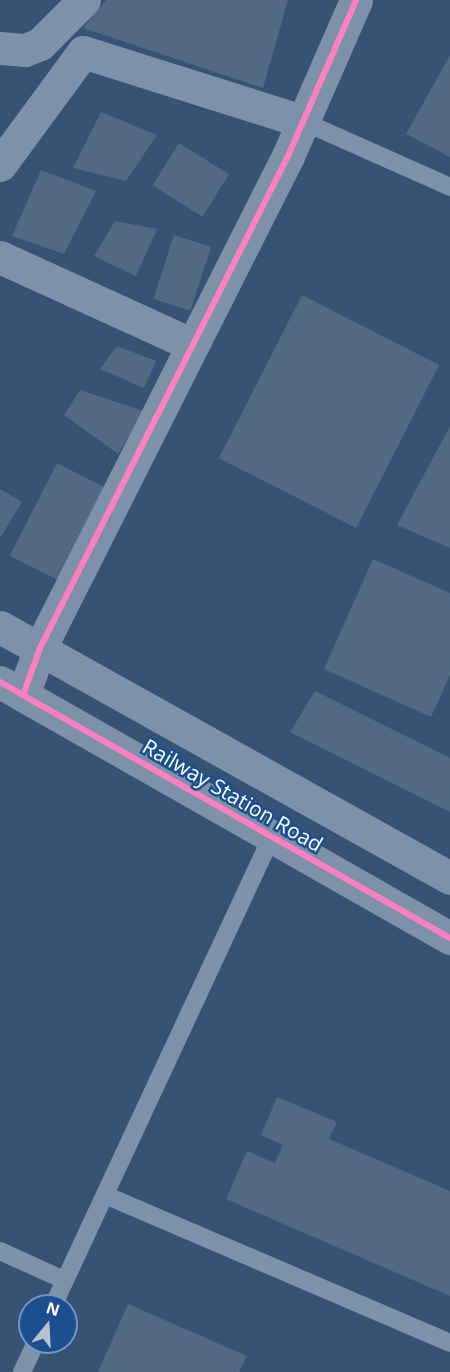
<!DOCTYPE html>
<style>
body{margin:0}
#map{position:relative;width:450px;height:1372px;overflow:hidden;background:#365274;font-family:"Open Sans",sans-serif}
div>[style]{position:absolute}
.building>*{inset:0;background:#526984;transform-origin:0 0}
.service>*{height:18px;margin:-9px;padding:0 9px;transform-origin:9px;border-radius:9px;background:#7d92a8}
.minor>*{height:33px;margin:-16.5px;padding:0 16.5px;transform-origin:16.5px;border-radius:16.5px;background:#7d92a8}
.tertiary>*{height:33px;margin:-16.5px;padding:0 16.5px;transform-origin:16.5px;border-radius:16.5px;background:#7d92a8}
.cycleway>*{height:6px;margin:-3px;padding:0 3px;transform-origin:3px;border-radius:3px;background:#ff80c0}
span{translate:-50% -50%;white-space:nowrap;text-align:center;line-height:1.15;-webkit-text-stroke:5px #1b4f8f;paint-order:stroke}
.street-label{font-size:21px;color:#fff}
.north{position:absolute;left:18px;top:1294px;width:60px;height:60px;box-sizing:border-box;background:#1b4f8f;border:2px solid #7695bc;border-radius:50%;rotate:18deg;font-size:16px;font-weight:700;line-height:24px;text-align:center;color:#fff}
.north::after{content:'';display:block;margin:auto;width:21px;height:27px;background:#b9c2ce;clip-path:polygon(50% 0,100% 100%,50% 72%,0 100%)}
</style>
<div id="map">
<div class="building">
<div style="clip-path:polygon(106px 0,288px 0,263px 88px,83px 28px)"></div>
<div style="clip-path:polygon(450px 55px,450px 157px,406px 134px)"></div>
<div style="clip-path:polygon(101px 112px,157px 135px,126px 181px,73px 168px)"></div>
<div style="left:179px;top:143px;width:59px;height:50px;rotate:32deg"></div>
<div style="clip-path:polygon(41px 170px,96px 191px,64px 254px,12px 236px)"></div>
<div style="clip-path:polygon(115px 221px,157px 229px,136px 276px,94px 256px)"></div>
<div style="left:174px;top:235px;width:39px;height:67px;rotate:18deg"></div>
<div style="left:302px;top:295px;width:154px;height:183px;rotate:27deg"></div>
<div style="clip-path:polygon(117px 346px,156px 361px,144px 388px,100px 369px)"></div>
<div style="clip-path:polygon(80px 390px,144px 411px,118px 454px,64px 415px)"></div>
<div style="clip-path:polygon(450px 426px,450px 548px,397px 525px)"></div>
<div style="left:57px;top:463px;width:62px;height:104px;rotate:27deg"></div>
<div style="clip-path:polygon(0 489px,22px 502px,0 538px)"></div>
<div style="clip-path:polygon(373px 559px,450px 593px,450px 675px,431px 717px,324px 669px)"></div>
<div style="clip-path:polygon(315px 691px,450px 758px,450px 812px,290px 732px)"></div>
<div style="clip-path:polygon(277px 1097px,337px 1122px,329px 1139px,450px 1191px,450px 1296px,226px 1199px,247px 1151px,275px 1163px,283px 1145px,261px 1135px)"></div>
<div style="clip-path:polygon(128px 1304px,247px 1356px,239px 1372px,98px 1372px)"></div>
</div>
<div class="service">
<div style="left:302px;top:121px;width:162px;rotate:24deg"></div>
<div style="left:105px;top:1195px;width:375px;rotate:23.2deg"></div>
<div style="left:0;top:1251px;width:70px;rotate:24.4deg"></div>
<div style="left:53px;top:1306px;width:519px;rotate:-65.02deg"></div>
<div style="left:22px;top:1372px;width:33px;rotate:-65deg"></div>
</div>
<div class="minor">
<div style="left:0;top:48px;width:25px;rotate:5deg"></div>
<div style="left:25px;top:50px;width:16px;rotate:-22deg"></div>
<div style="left:40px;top:44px;width:62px;rotate:-45deg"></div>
<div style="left:0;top:165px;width:140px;rotate:-53.7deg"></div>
<div style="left:83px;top:52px;width:230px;rotate:17.5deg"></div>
<div style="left:0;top:257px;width:212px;rotate:24.5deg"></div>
<div style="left:23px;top:695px;width:50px;rotate:-70.1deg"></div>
<div style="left:40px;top:648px;width:551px;rotate:-63.25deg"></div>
<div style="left:288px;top:156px;width:170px;rotate:-66.4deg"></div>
</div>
<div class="tertiary">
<div style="left:0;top:627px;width:515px;rotate:29.15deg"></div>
<div style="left:0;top:682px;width:518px;rotate:29.64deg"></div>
</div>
<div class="cycleway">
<div style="left:0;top:682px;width:518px;rotate:29.64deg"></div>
<div style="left:23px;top:695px;width:50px;rotate:-70.1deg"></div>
<div style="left:40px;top:648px;width:551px;rotate:-63.25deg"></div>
<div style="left:288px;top:156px;width:170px;rotate:-66.4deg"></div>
</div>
<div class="street-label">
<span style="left:233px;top:795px;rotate:30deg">Railway Station Road</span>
</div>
<div class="north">N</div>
</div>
